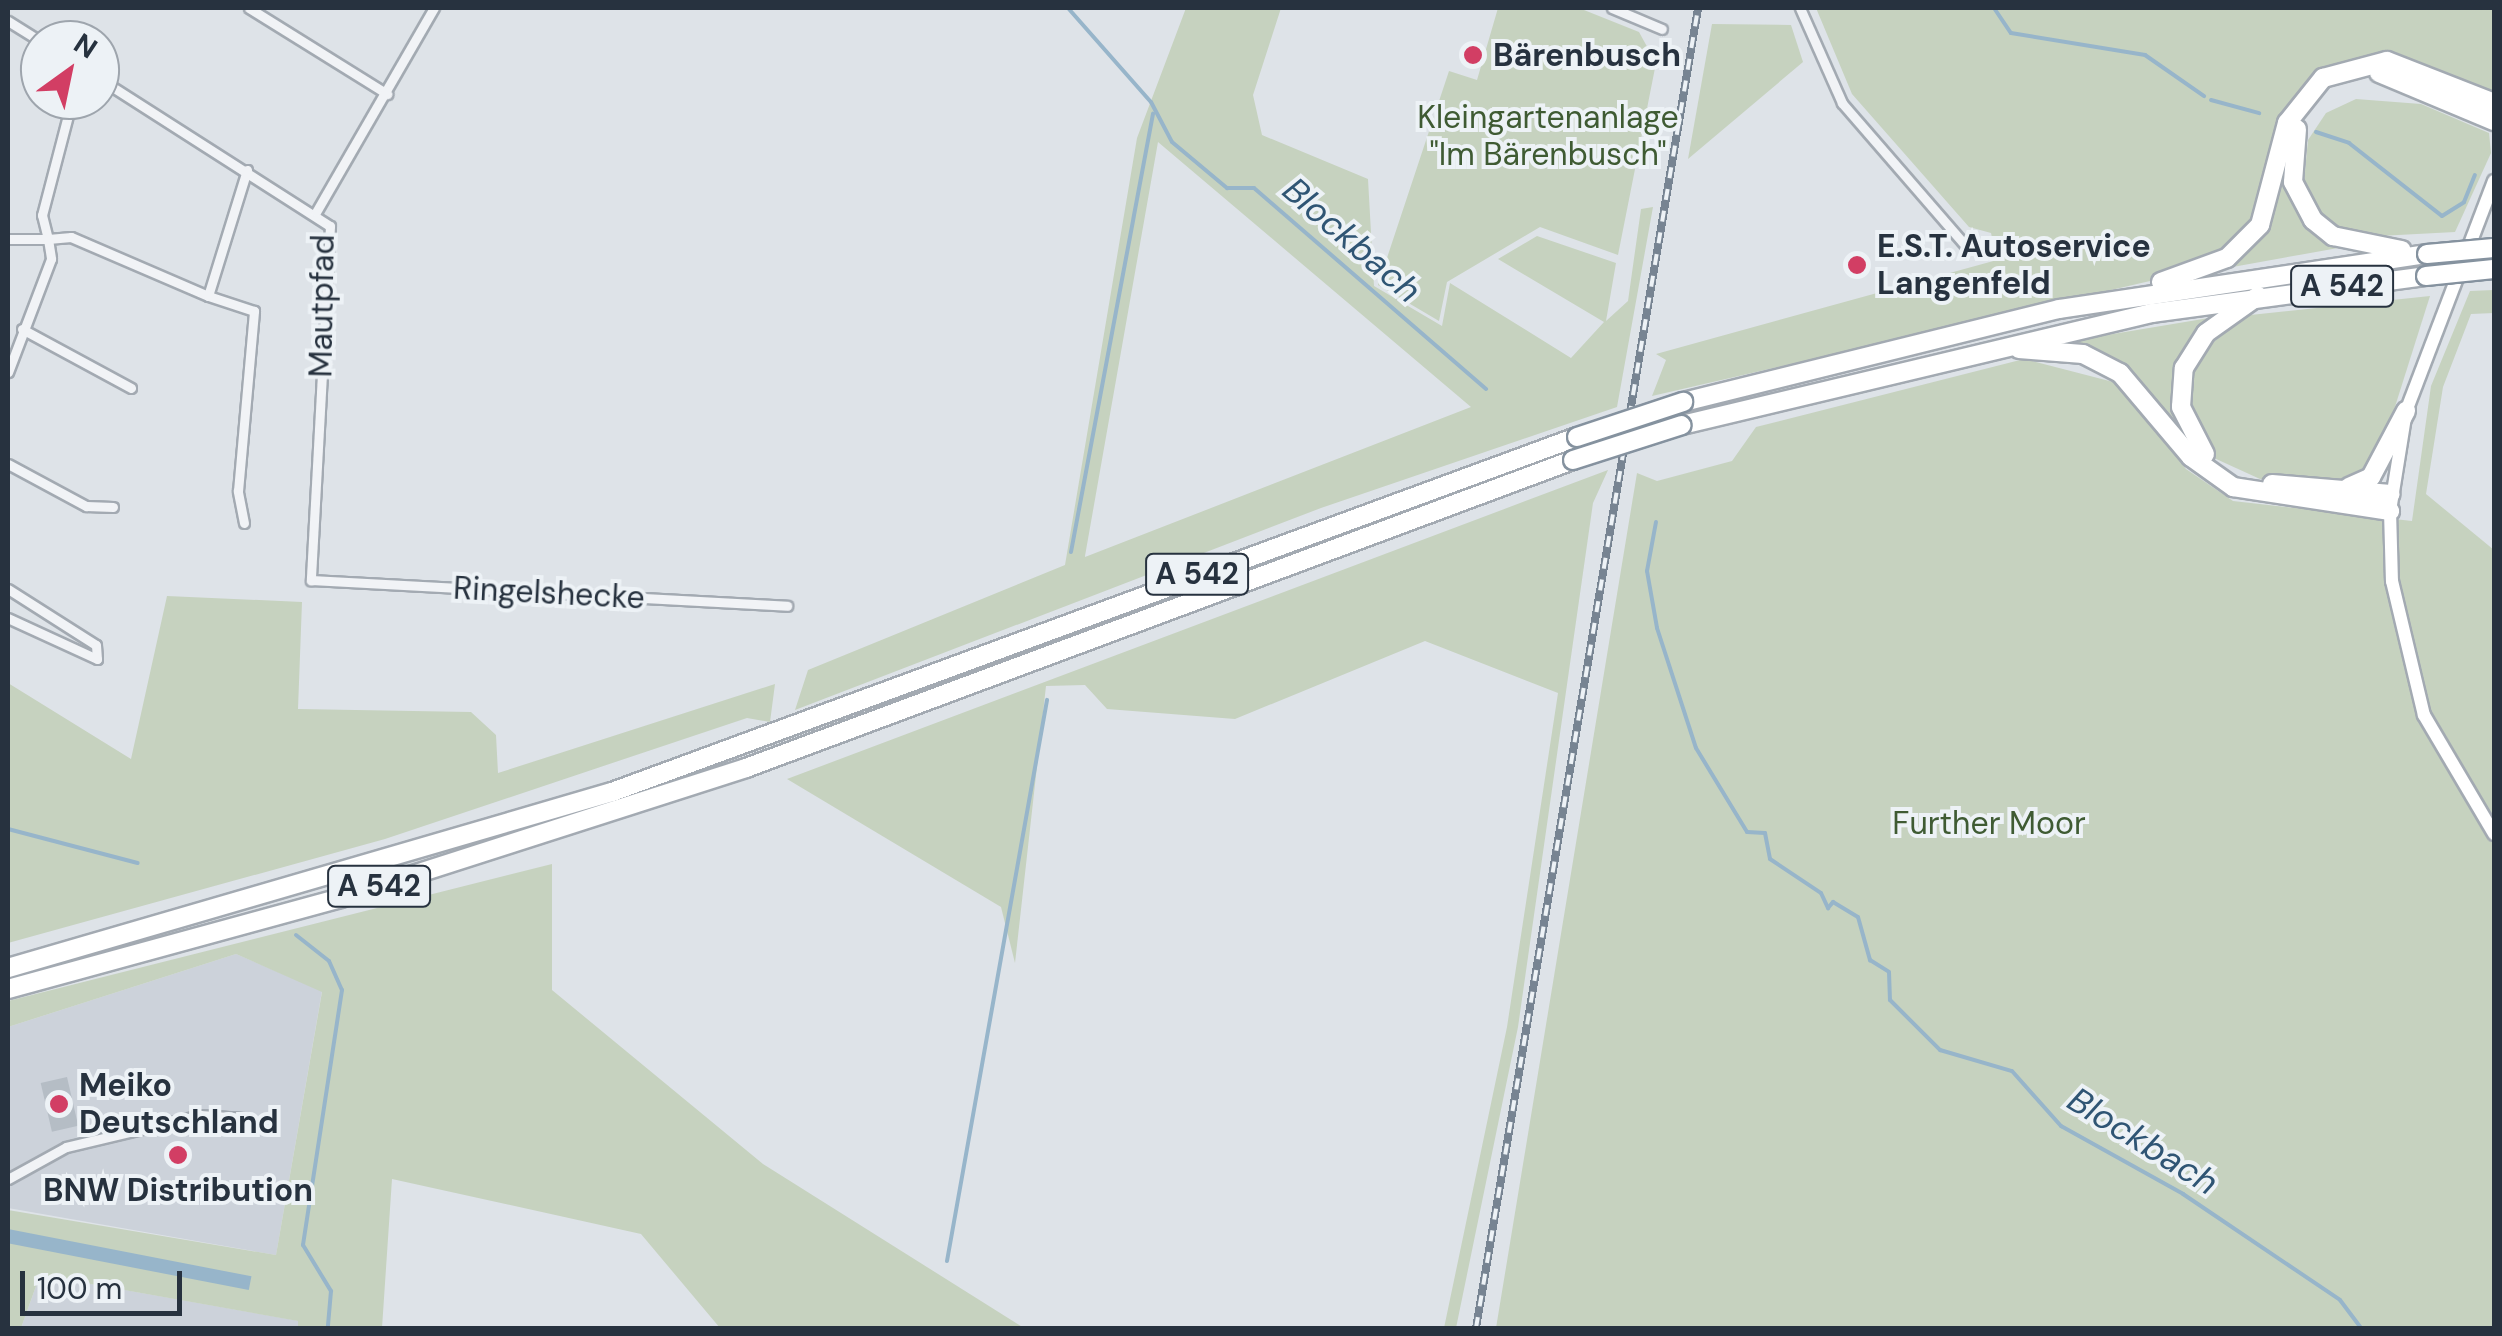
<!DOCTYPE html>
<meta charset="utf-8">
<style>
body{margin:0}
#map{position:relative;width:2502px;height:1336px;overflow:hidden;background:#dee3e8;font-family:"DM Sans",sans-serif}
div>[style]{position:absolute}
.built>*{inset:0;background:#ccd2da}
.green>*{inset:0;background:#c6d2bf}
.water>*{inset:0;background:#97b5ca;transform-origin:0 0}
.stream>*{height:4px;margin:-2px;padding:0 2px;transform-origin:2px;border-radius:2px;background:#97b5ca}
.building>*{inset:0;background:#b5bdc5;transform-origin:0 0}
.roads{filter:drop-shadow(2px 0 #a3aab2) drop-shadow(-2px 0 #a3aab2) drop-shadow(0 2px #a3aab2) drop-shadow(0 -2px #a3aab2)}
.street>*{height:9px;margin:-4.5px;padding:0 4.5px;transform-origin:4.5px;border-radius:4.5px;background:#f1f3f6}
.secondary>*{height:12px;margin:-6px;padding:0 6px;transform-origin:6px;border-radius:6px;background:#fff}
.highway>*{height:18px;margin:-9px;padding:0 9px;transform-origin:9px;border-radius:9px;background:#fff}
.rail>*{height:8px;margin-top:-4px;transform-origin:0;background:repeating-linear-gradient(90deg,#edf2f6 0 11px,#778492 0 22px);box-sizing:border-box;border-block:2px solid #778492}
.bridges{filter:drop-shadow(2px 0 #85929f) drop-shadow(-2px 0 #85929f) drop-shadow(0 2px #85929f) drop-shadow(0 -2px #85929f)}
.highway-bridge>*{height:18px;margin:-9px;padding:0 9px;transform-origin:9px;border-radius:9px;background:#fff}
.dots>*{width:28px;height:28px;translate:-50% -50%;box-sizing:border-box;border:5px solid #edf2f6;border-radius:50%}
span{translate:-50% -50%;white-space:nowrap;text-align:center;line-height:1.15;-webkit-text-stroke:8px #edf2f6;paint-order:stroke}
.shield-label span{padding:2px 8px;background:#edf2f6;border:2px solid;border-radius:8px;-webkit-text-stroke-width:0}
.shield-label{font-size:30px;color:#27323f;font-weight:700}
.poi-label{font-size:32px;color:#27323f;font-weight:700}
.left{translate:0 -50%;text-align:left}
.park-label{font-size:32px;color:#3f5b33}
.street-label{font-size:32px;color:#27323f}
.water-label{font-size:35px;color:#2f5574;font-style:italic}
.frame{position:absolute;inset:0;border:10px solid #27323f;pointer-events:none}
.north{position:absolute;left:20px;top:20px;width:100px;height:100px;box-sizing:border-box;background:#edf2f6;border:2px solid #9ea5ad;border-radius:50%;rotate:33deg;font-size:28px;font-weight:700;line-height:40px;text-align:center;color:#27323f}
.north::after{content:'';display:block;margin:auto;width:35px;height:45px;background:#d23e64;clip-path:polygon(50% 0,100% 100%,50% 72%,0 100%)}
.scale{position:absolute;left:20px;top:1271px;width:162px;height:45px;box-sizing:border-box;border:5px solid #27323f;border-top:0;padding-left:12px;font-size:30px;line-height:35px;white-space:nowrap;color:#27323f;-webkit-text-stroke:8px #edf2f6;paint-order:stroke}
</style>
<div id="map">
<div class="built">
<div style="clip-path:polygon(236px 954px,322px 991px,276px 1255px,8px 1208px,8px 1027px)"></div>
<div style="clip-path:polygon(40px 1275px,322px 1325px,322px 1328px,21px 1328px)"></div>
</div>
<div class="green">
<div style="clip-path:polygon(evenodd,1186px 8px,1281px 8px,1253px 95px,1262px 135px,1368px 179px,1374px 286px,1442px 326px,1450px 283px,1571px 358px,1604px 322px,1498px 259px,1537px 236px,1616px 263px,1606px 321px,1628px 301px,1641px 209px,1653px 207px,1617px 407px,1321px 508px,795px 710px,808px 670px,1065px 565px,1137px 138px,1186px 8px,1158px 142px,1471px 407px,1085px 557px,1085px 556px,1158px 142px)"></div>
<div style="clip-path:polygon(1498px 8px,1579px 8px,1639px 32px,1656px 63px,1618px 255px,1540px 227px,1447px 282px,1439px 321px,1378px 285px,1449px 71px,1477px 80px)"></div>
<div style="clip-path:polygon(1816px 8px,2494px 8px,2494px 99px,2376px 57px,2344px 62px,2312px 80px,2286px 111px,2265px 199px,2246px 236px,2189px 272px,1652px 396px,1666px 360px,1656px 354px,1997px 260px,1991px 233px,1969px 227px,1852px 94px)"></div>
<div style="clip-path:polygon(1712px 24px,1791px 25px,1803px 62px,1688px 159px)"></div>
<div style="clip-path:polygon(2356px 99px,2421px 104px,2489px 133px,2491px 153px,2455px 232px,2379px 236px,2340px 228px,2316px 210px,2304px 181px,2308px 140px,2326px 113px)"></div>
<div style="clip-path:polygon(2283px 168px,2293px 207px,2338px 248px,2227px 268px,2258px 240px)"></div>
<div style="clip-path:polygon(2494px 290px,2494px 313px,2471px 314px,2443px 387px,2426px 494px,2494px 550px,2494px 1328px,1496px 1328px,1637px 473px,1657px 481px,1732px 461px,1756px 427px,2024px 359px,2121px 384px,2186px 469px,2233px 501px,2412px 521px,2431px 386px,2470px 291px)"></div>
<div style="clip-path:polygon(2430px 296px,2387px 432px,2363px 474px,2346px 482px,2260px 479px,2214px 458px,2197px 439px,2188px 418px,2191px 364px,2241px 316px)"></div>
<div style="clip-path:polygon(2215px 317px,2176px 370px,2177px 431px,2125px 368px,2065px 342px)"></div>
<div style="clip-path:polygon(1608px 470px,1593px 503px,1518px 1027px,1456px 1328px,1444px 1328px,1507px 1027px,1558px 693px,1425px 641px,1235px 719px,1107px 709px,1085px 685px,1046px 686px,1015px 963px,1001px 907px,787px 779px)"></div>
<div style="clip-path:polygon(167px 596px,302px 602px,298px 709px,471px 712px,496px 735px,498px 773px,775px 684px,770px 722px,747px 718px,385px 839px,8px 943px,8px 683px,131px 759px)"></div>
<div style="clip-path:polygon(552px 864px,552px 990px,763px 1164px,1024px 1328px,720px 1328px,641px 1234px,392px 1179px,382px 1328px,298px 1328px,298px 1321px,40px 1275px,21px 1328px,8px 1328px,8px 1210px,276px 1255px,322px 992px,236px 954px,8px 1027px,8px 1001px)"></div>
</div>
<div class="water">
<div style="left:8px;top:1229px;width:248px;height:14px;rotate:11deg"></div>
</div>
<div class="stream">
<div style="left:1068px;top:8px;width:125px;rotate:48.6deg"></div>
<div style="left:1151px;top:102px;width:45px;rotate:62.3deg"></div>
<div style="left:1172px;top:142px;width:72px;rotate:39.9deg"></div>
<div style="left:1227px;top:188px;width:27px"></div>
<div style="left:1254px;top:188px;width:307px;rotate:40.9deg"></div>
<div style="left:1994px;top:8px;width:30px;rotate:56deg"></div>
<div style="left:2011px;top:33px;width:136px;rotate:9.3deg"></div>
<div style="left:2145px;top:55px;width:72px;rotate:34.8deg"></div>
<div style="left:2211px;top:100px;width:50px;rotate:15.2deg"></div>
<div style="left:2316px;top:132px;width:35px;rotate:18deg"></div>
<div style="left:2349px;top:143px;width:118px;rotate:38.1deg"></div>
<div style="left:2442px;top:216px;width:26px;rotate:-32deg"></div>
<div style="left:2464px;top:202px;width:29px;rotate:-68deg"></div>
<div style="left:1656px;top:522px;width:50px;rotate:100.4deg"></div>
<div style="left:1647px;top:571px;width:58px;rotate:80deg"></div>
<div style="left:1657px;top:628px;width:126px;rotate:72deg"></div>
<div style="left:1696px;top:748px;width:98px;rotate:58.7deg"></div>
<div style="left:1747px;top:832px;width:18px;rotate:3deg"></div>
<div style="left:1765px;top:833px;width:26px;rotate:79deg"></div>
<div style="left:1770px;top:859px;width:61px;rotate:33.7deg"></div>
<div style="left:1821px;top:893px;width:17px;rotate:65deg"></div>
<div style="left:1828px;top:908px;width:8px;rotate:-50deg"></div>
<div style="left:1833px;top:902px;width:29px;rotate:31deg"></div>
<div style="left:1858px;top:917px;width:45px;rotate:74.4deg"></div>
<div style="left:1870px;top:960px;width:22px;rotate:32deg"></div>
<div style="left:1889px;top:972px;width:28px;rotate:88deg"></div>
<div style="left:1890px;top:1000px;width:71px;rotate:45deg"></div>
<div style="left:1940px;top:1050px;width:75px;rotate:16.3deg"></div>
<div style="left:2012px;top:1071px;width:74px;rotate:48.3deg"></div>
<div style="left:2061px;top:1126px;width:140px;rotate:29.1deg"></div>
<div style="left:2183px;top:1194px;width:189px;rotate:34deg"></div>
<div style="left:2340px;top:1300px;width:35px;rotate:53deg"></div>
<div style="left:1071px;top:552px;width:446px;rotate:-79.4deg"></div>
<div style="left:8px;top:829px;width:134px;rotate:14.7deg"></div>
<div style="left:296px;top:935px;width:42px;rotate:38.2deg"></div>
<div style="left:329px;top:961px;width:32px;rotate:66deg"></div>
<div style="left:342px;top:990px;width:258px;rotate:98.7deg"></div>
<div style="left:303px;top:1245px;width:54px;rotate:58.7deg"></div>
<div style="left:331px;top:1291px;width:37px;rotate:95deg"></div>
<div style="left:947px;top:1261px;width:570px;rotate:-79.89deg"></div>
</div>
<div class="building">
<div style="left:67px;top:1077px;width:50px;height:27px;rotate:77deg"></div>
</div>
<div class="roads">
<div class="street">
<div style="left:249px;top:8px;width:163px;rotate:31.9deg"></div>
<div style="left:1612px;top:8px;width:54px;rotate:22.8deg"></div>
<div style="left:1800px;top:8px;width:104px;rotate:66.1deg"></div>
<div style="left:1842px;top:103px;width:189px;rotate:49.1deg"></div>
<div style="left:8px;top:21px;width:38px;rotate:32deg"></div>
<div style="left:100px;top:79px;width:273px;rotate:32.6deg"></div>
<div style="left:330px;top:226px;width:355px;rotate:93.1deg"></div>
<div style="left:311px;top:580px;width:477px;rotate:3.1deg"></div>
<div style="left:72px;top:100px;width:119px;rotate:104.6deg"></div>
<div style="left:42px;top:215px;width:25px;rotate:76deg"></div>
<div style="left:48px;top:239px;width:23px;rotate:-5deg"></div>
<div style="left:71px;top:237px;width:149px;rotate:23.3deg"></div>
<div style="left:316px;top:212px;width:236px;rotate:-60deg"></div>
<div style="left:8px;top:239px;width:40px"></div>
<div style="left:48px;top:239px;width:20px;rotate:81deg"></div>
<div style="left:51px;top:259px;width:121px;rotate:110.8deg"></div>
<div style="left:22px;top:329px;width:124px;rotate:28.4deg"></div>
<div style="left:8px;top:464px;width:89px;rotate:28.3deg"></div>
<div style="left:86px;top:506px;width:27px;rotate:2deg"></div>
<div style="left:244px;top:523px;width:33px;rotate:-101deg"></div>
<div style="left:238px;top:491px;width:181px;rotate:-84.9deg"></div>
<div style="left:254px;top:311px;width:48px;rotate:-161.9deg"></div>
<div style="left:208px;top:296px;width:132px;rotate:-72.8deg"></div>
<div style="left:8px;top:589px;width:104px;rotate:32.5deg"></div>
<div style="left:96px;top:645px;width:14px;rotate:86deg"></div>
<div style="left:97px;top:659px;width:98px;rotate:-155.3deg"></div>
<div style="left:8px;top:1179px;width:66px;rotate:-28.9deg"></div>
<div style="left:66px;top:1147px;width:138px;rotate:-13.4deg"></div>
<div style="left:200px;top:1115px;width:43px;rotate:4deg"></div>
</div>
<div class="secondary">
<div style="left:2494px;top:181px;width:246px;rotate:110.9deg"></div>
<div style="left:2406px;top:411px;width:101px;rotate:99.1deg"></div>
<div style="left:2390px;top:511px;width:70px;rotate:88.4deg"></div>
<div style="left:2392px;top:581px;width:138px;rotate:76.6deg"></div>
<div style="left:2424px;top:715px;width:138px;rotate:59.5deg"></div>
</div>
<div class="highway">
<div style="left:2379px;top:73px;width:125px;rotate:22.7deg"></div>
<div style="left:2297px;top:129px;width:53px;rotate:94.3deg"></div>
<div style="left:2293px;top:182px;width:43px;rotate:62.2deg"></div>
<div style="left:2313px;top:220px;width:26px;rotate:39deg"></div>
<div style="left:2333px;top:236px;width:70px;rotate:11.5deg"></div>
<div style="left:2161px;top:282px;width:70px;rotate:-20deg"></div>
<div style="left:2227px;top:258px;width:47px;rotate:-45deg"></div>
<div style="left:2260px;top:225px;width:106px;rotate:-75.2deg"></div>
<div style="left:2287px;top:123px;width:58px;rotate:-51.3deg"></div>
<div style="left:2323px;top:78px;width:66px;rotate:-14.9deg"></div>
<div style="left:2387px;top:61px;width:115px;rotate:21.4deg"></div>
<div style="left:2019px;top:349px;width:64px;rotate:4.5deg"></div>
<div style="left:2083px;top:354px;width:42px;rotate:27.2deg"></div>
<div style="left:2120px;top:373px;width:110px;rotate:49.8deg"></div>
<div style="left:2191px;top:457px;width:52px;rotate:35.5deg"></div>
<div style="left:2233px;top:487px;width:159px;rotate:8.7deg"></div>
<div style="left:1683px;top:402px;width:387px;rotate:-13.9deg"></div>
<div style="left:2059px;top:309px;width:372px;rotate:-8.5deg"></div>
<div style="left:1682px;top:425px;width:484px;rotate:-13.4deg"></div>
<div style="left:2153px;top:313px;width:275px;rotate:-7.7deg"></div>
<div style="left:2205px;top:454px;width:53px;rotate:-117.1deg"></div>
<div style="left:2181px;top:407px;width:39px;rotate:-86deg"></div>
<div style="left:2184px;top:368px;width:41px;rotate:-57.8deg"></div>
<div style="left:2206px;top:333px;width:64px;rotate:-35.4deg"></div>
<div style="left:2272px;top:484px;width:119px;rotate:4.8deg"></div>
<div style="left:2349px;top:487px;width:24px;rotate:-24deg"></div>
<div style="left:2371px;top:477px;width:75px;rotate:-62.1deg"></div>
<div style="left:8px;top:968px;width:629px;rotate:-16.25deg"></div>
<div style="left:612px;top:792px;width:1028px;rotate:-20.2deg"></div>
<div style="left:8px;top:989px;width:345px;rotate:-15.3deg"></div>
<div style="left:341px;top:898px;width:425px;rotate:-17.8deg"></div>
<div style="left:746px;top:768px;width:882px;rotate:-20.43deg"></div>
</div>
</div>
<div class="rail">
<div style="left:1476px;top:1328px;width:1339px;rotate:-80.45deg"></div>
</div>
<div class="bridges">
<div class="highway-bridge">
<div style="left:2427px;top:254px;width:67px;rotate:-5.1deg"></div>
<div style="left:2426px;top:276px;width:68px;rotate:-5.9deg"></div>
<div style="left:1577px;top:437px;width:112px;rotate:-18.3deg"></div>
<div style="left:1573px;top:460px;width:114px;rotate:-17.8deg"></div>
</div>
</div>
<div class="dots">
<div style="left:1473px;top:55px;background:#d23e64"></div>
<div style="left:1857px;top:265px;background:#d23e64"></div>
<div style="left:59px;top:1104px;background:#d23e64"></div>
<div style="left:178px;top:1155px;background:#d23e64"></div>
</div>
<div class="shield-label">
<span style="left:2342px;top:286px">A 542</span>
<span style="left:1197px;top:574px">A 542</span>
<span style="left:379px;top:886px">A 542</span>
</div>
<div class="poi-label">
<span class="left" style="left:1493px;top:55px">Bärenbusch</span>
<span class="left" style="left:1877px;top:265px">E.S.T. Autoservice<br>Langenfeld</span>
<span class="left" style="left:79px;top:1104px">Meiko<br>Deutschland</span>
<span style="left:178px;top:1190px">BNW Distribution</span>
</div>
<div class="park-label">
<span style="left:1548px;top:136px">Kleingartenanlage<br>"Im Bärenbusch"</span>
<span style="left:1989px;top:823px">Further Moor</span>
</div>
<div class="street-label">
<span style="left:322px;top:306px;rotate:-89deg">Mautpfad</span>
<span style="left:549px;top:593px;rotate:3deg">Ringelshecke</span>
</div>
<div class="water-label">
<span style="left:1352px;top:240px;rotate:41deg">Blockbach</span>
<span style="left:2143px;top:1141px;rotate:32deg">Blockbach</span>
</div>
<div class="frame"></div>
<div class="north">N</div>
<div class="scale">100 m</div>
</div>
